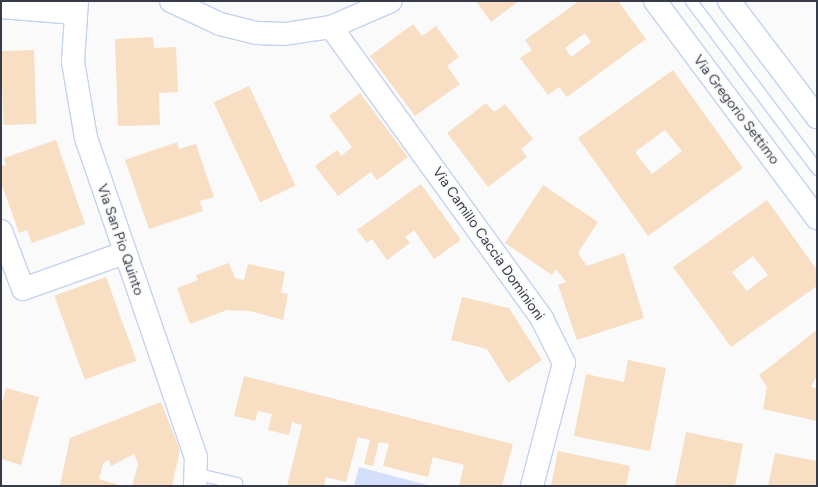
<!DOCTYPE html>
<style>
body{margin:0}
#map{position:relative;width:818px;height:487px;overflow:hidden;background:#fafafa;font-family:Figtree,sans-serif}
div>[style]{position:absolute}
.green>*{inset:0;background:#d4dffb}
.building>*{inset:0;background:#f8dec3;transform-origin:0 0}
.roads{filter:drop-shadow(1px 0 #c4d2f1) drop-shadow(-1px 0 #c4d2f1) drop-shadow(0 1px #c4d2f1) drop-shadow(0 -1px #c4d2f1)}
.lane>*{height:11px;margin:-5.5px;padding:0 5.5px;transform-origin:5.5px;border-radius:5.5px;background:#fff}
.street>*{height:22px;margin:-11px;padding:0 11px;transform-origin:11px;border-radius:11px;background:#fff}
.primary>*{height:22px;margin:-11px;padding:0 11px;transform-origin:11px;border-radius:11px;background:#fff}
span{translate:-50% -50%;white-space:nowrap;text-align:center;line-height:1.15;-webkit-text-stroke:4px #fafafa;paint-order:stroke}
.street-label{font-size:14px;color:#363b47}
.frame{position:absolute;inset:0;border:2px solid #363b47;pointer-events:none}
</style>
<div id="map">
<div class="green">
<div style="clip-path:polygon(359px 467px,431px 486px,354px 486px)"></div>
</div>
<div class="building">
<div style="clip-path:polygon(476px 1px,519px 1px,491px 22px)"></div>
<div style="clip-path:polygon(evenodd,579px 1px,618px 1px,646px 39px,567px 97px,559px 87px,548px 95px,520px 58px,532px 50px,525px 40px,579px 1px,585px 33px,591px 42px,571px 57px,565px 48px,585px 33px)"></div>
<div style="clip-path:polygon(413px 24px,422px 36px,436px 26px,459px 57px,447px 66px,460px 84px,415px 116px,370px 56px)"></div>
<div style="clip-path:polygon(153px 37px,154px 48px,176px 47px,178px 92px,159px 93px,160px 125px,118px 126px,115px 39px)"></div>
<div style="left:34px;top:50px;width:74px;height:33px;rotate:88deg"></div>
<div style="clip-path:polygon(evenodd,673px 70px,743px 168px,648px 236px,578px 138px,673px 70px,665px 130px,682px 151px,652px 174px,635px 152px,665px 130px)"></div>
<div style="left:249px;top:86px;width:110px;height:39px;rotate:65deg"></div>
<div style="clip-path:polygon(360px 93px,408px 157px,377px 180px,371px 172px,338px 196px,315px 166px,337px 150px,341px 156px,352px 147px,329px 116px)"></div>
<div style="clip-path:polygon(486px 103px,494px 112px,505px 104px,533px 139px,521px 149px,527px 157px,488px 187px,447px 133px)"></div>
<div style="clip-path:polygon(56px 140px,85px 224px,32px 243px,27px 230px,19px 233px,1px 182px,1px 166px,6px 165px,4px 158px)"></div>
<div style="clip-path:polygon(177px 142px,179px 149px,196px 144px,214px 197px,200px 201px,203px 211px,149px 229px,125px 160px)"></div>
<div style="clip-path:polygon(421px 184px,461px 240px,434px 259px,414px 230px,405px 237px,410px 243px,387px 260px,372px 239px,367px 243px,357px 230px)"></div>
<div style="clip-path:polygon(543px 185px,598px 222px,578px 253px,587px 266px,624px 253px,644px 318px,577px 340px,558px 285px,566px 282px,556px 269px,552px 275px,505px 243px)"></div>
<div style="clip-path:polygon(evenodd,767px 200px,817px 270px,817px 286px,731px 347px,673px 267px,767px 200px,753px 256px,768px 275px,747px 291px,732px 272px,753px 256px)"></div>
<div style="clip-path:polygon(229px 263px,235px 278px,244px 280px,248px 264px,285px 272px,281px 293px,288px 294px,283px 320px,250px 311px,227px 310px,190px 324px,177px 288px,198px 280px,196px 275px)"></div>
<div style="left:106px;top:277px;width:89px;height:55px;rotate:70deg"></div>
<div style="clip-path:polygon(462px 297px,509px 308px,542px 360px,508px 383px,487px 349px,451px 340px)"></div>
<div style="clip-path:polygon(817px 330px,817px 375px,811px 387px,817px 388px,817px 421px,763px 409px,767px 387px,759px 375px)"></div>
<div style="clip-path:polygon(628px 360px,666px 368px,650px 451px,574px 436px,586px 374px,624px 382px)"></div>
<div style="clip-path:polygon(244px 376px,513px 444px,502px 486px,459px 486px,464px 465px,433px 457px,428px 477px,383px 466px,389px 444px,379px 442px,373px 466px,364px 464px,370px 440px,358px 437px,346px 482px,326px 477px,324px 486px,287px 486px,302px 425px,292px 422px,289px 435px,268px 430px,272px 414px,258px 411px,255px 421px,234px 416px)"></div>
<div style="clip-path:polygon(6px 388px,39px 397px,21px 465px,1px 459px,1px 407px)"></div>
<div style="clip-path:polygon(161px 402px,180px 450px,172px 486px,132px 486px,138px 464px,134px 454px,111px 466px,109px 460px,104px 462px,99px 479px,122px 486px,60px 486px,70px 438px)"></div>
<div style="clip-path:polygon(686px 432px,743px 444px,735px 486px,675px 486px)"></div>
<div style="clip-path:polygon(558px 451px,630px 466px,626px 486px,551px 486px)"></div>
<div style="clip-path:polygon(775px 453px,817px 461px,817px 486px,768px 486px)"></div>
</div>
<div class="roads">
<div class="lane">
<div style="left:691px;top:1px;width:210px;rotate:53.1deg"></div>
<div style="left:198px;top:474px;width:39px;rotate:13deg"></div>
<div style="left:236px;top:483px;width:3px;rotate:108deg"></div>
</div>
<div class="street">
<div style="left:77px;top:1px;width:61px;rotate:93.8deg"></div>
<div style="left:73px;top:62px;width:77px;rotate:80.3deg"></div>
<div style="left:86px;top:138px;width:337px;rotate:71deg"></div>
<div style="left:196px;top:457px;width:29px;rotate:92deg"></div>
<div style="left:171px;top:1px;width:54px;rotate:25.1deg"></div>
<div style="left:220px;top:24px;width:37px;rotate:14deg"></div>
<div style="left:256px;top:33px;width:29px;rotate:2deg"></div>
<div style="left:285px;top:34px;width:47px;rotate:-8.7deg"></div>
<div style="left:331px;top:27px;width:65px;rotate:-23.4deg"></div>
<div style="left:1px;top:7px;width:74px;rotate:4.6deg"></div>
<div style="left:331px;top:27px;width:360px;rotate:54.1deg"></div>
<div style="left:542px;top:319px;width:49px;rotate:63.4deg"></div>
<div style="left:564px;top:363px;width:127px;rotate:104.6deg"></div>
<div style="left:1px;top:231px;width:62px;rotate:69.2deg"></div>
<div style="left:23px;top:289px;width:107px;rotate:-19.6deg"></div>
</div>
<div class="primary">
<div style="left:655px;top:1px;width:271px;rotate:53.3deg"></div>
<div style="left:729px;top:1px;width:146px;rotate:52.8deg"></div>
</div>
</div>
<div class="street-label">
<span style="left:736px;top:110px;rotate:53deg">Via Gregorio Settimo</span>
<span style="left:120px;top:240px;rotate:71deg">Via San Pio Quinto</span>
<span style="left:488px;top:244px;rotate:55deg">Via Camillo Caccia Dominioni</span>
</div>
<div class="frame"></div>
</div>
